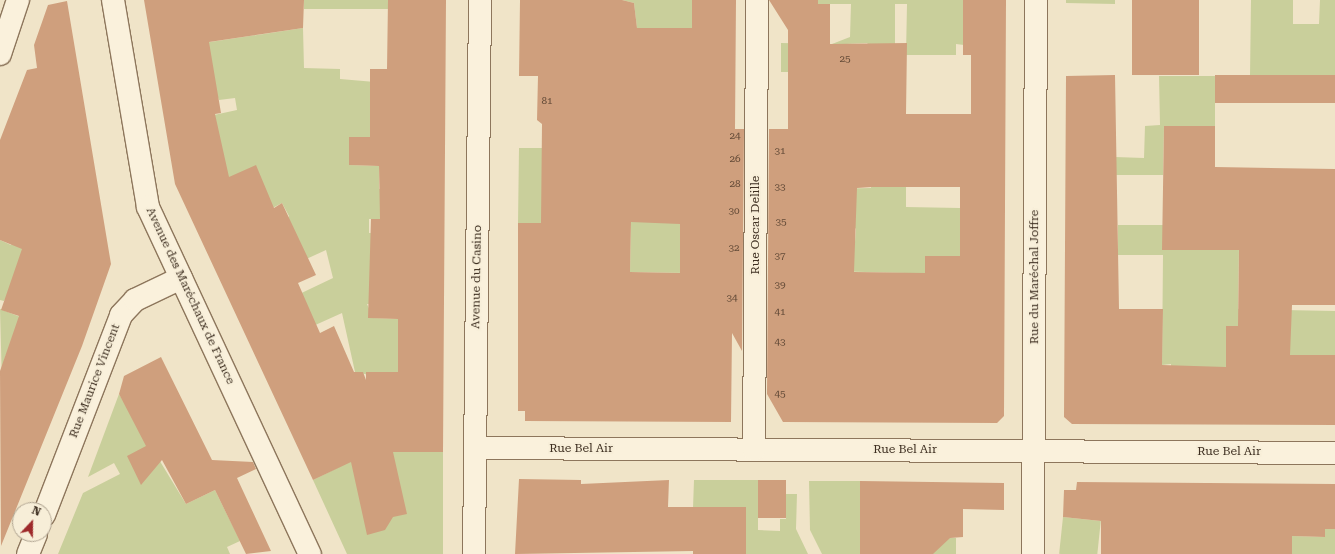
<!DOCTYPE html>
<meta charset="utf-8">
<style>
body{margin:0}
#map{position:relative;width:1335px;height:554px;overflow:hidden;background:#f0e4c8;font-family:"Roboto Serif",serif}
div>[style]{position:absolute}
.green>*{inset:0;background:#c9cf9b;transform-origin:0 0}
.building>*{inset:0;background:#cf9f7d;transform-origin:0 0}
.roads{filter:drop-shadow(1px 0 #8d765c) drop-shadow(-1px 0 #8d765c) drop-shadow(0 1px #8d765c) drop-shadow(0 -1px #8d765c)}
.street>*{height:22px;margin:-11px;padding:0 11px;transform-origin:11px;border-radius:11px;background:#faf1dc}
span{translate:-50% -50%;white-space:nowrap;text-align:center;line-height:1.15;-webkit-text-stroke:3.5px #f7eed8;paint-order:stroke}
.number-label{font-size:10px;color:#624a37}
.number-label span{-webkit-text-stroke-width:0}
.street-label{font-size:12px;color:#3d2e20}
.north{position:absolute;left:12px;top:502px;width:40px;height:40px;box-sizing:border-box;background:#f7eed8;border:1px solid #ada18e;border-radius:50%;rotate:22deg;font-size:11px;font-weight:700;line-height:16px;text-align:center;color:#3d2e20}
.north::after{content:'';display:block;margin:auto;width:14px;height:18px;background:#9e2a2b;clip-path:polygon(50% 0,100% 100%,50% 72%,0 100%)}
</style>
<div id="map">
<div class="green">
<div style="left:304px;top:0;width:84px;height:9px"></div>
<div style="clip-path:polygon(622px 0,692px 0,692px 28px,637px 28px,634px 3px)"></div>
<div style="clip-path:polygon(818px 0,963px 0,964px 45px,956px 44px,956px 55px,906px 55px,907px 4px,895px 4px,895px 73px,867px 43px,846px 44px,845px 72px,781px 72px,781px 43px,832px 44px,850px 37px,851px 4px,818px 4px)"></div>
<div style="clip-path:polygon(1066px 0,1115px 0,1115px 4px,1066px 3px)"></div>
<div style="clip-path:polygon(1251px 0,1293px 0,1293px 24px,1319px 24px,1320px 0,1335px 0,1335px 75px,1250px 76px)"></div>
<div style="clip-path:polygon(303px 28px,304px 68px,340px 69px,340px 79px,375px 82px,370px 99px,370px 137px,349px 137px,349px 165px,379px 166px,379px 189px,390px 189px,389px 219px,369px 219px,369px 233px,406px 233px,396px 290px,444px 290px,444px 303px,367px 304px,373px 318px,400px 319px,398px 381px,355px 372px,342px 313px,282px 340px,268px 309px,333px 278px,326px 250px,267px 277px,289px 216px,282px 203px,267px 211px,217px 183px,214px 115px,237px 110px,235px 98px,219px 100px,197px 44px)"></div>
<div style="clip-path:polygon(1159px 76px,1215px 76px,1215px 126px,1164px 126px,1163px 175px,1116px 175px,1115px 157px,1144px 158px,1145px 126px,1160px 125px)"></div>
<div style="clip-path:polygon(519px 148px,542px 148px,542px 182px,680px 224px,685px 273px,630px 272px,631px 223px,518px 223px)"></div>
<div style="clip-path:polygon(872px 174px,906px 174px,906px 207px,960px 208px,961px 256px,925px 256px,925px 272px,935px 273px,906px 299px,906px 273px,825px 271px,842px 242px,855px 242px,856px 229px,825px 189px,871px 188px)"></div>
<div style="clip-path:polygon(58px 208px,4px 301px,0 300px,0 240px,11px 245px,18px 230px)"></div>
<div style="clip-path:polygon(1118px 225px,1164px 225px,1239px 248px,1238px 309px,1335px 311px,1335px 355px,1282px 369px,1291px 326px,1226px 326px,1226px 367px,1197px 367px,1171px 385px,1171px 364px,1162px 365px,1163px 255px,1118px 255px)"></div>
<div style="clip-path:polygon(0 309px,23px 318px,5px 357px,2px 385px)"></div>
<div style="clip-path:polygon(119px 394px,186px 504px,215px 490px,240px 541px,227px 547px,230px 554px,58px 554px,83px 493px,120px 474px,114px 463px,88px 477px)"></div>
<div style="clip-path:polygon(332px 447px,443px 452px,443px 554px,347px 554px,313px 480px,341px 466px)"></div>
<div style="clip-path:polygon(694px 480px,758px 480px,758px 530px,780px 531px,780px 519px,786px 519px,786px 494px,797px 494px,796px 529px,808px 554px,746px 554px,746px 509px,693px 508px)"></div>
<div style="clip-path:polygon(809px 481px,860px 481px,860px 554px,822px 554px,810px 530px)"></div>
<div style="left:1063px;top:517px;width:38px;height:37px;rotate:6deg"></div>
<div style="clip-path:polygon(1325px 529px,1335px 529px,1335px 554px,1292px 554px,1292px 536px,1324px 537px)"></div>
<div style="clip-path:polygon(935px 537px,956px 538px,956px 554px,926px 554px)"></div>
</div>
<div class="building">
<div style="clip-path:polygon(144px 0,304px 0,303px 28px,209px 42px,221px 113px,215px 114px,229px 177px,256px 165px,274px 208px,282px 203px,316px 275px,298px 283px,320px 333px,334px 326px,354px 372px,363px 372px,366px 380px,366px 372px,398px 372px,398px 319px,368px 318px,371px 219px,380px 219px,379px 166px,349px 165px,349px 137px,370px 137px,370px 69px,387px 69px,388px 0,446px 0,443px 452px,393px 452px,407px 514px,393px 517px,385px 530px,367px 535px,351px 462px,313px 480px,175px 184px)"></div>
<div style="clip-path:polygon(evenodd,520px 0,622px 0,634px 3px,637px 28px,692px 28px,692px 0,736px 0,735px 129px,744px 129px,742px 351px,732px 333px,731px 422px,525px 421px,525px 411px,518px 411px,518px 223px,541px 223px,542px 124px,537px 120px,538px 76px,519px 76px,520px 0,631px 222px,680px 224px,680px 273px,630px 272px,631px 222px)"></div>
<div style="clip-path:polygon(evenodd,769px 0,818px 0,818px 4px,830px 4px,830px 44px,907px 43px,906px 114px,971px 114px,971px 55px,963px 55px,963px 0,1006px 0,1004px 416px,997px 423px,783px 422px,767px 394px,769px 129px,788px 129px,788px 30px,769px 0,872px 187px,960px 187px,960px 256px,925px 256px,925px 273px,854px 272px,857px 188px,872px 187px)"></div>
<div style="left:1132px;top:0;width:67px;height:75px"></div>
<div style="clip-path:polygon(67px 1px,111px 264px,82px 346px,1px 546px,0 371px,19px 316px,1px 310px,22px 249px,0 240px,0 140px,27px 70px,37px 68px,34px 45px,48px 5px)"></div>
<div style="clip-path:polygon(1115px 75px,1119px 309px,1163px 309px,1162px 365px,1226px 367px,1226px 326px,1238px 326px,1239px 250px,1162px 250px,1164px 126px,1215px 126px,1215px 167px,1335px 169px,1335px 305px,1292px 305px,1290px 355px,1335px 355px,1335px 425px,1072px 424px,1064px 417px,1066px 76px)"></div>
<div style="left:1335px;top:75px;width:28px;height:120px;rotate:90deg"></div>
<div style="clip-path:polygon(161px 357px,212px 460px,253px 462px,256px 469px,237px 478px,271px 551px,246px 554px,215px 490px,186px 504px,162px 460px,141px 485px,127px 456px,146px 446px,119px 394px,124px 376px)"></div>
<div style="clip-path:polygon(519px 479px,581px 480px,581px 484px,669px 480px,668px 507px,746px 507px,746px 554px,693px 554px,693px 551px,515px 554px)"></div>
<div style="left:758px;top:480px;width:28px;height:38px"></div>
<div style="clip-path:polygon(860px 481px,1004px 483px,1004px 510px,963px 509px,963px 537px,950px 538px,933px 554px,860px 554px)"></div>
<div style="clip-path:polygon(1077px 482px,1335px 484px,1335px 529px,1325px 529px,1325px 537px,1292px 536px,1292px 554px,1101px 554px,1101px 521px,1063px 517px,1064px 490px,1076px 490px)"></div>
</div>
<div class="roads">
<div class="street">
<div style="left:113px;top:0;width:210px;rotate:80.4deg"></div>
<div style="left:148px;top:207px;width:383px;rotate:65deg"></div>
<div style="left:0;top:54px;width:57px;rotate:-71.6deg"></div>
<div style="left:475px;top:448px;width:860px;rotate:0.33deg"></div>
<div style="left:754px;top:450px;width:450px;rotate:-89.6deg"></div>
<div style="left:44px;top:515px;width:214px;rotate:-68.9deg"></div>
<div style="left:121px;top:315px;width:21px;rotate:-47deg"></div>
<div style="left:135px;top:300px;width:51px;rotate:-25.6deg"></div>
<div style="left:28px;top:554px;width:22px;rotate:-68deg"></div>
<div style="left:474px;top:554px;width:554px;rotate:-89.38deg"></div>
<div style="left:1033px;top:554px;width:554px;rotate:-89.69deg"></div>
</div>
</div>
<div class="number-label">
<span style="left:845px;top:59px">25</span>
<span style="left:547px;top:101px">81</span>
<span style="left:735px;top:136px">24</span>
<span style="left:780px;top:151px">31</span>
<span style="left:735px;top:159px">26</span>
<span style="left:735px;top:184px">28</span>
<span style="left:780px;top:187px">33</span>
<span style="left:734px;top:211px">30</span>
<span style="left:781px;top:222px">35</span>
<span style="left:734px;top:248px">32</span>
<span style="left:780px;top:256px">37</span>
<span style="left:780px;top:285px">39</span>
<span style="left:732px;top:298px">34</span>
<span style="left:780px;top:312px">41</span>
<span style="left:780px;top:342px">43</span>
<span style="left:780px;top:394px">45</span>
</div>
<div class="street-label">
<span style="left:756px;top:225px;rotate:-90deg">Rue Oscar Delille</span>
<span style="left:477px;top:277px;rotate:-89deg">Avenue du Casino</span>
<span style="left:1035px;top:277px;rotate:-90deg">Rue du Maréchal Joffre</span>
<span style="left:190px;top:296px;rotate:65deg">Avenue des Maréchaux de France</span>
<span style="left:95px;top:381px;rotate:-69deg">Rue Maurice Vincent</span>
<span style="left:581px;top:449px">Rue Bel Air</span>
<span style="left:905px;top:450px">Rue Bel Air</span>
<span style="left:1229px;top:452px">Rue Bel Air</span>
</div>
<div class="north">N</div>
</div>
